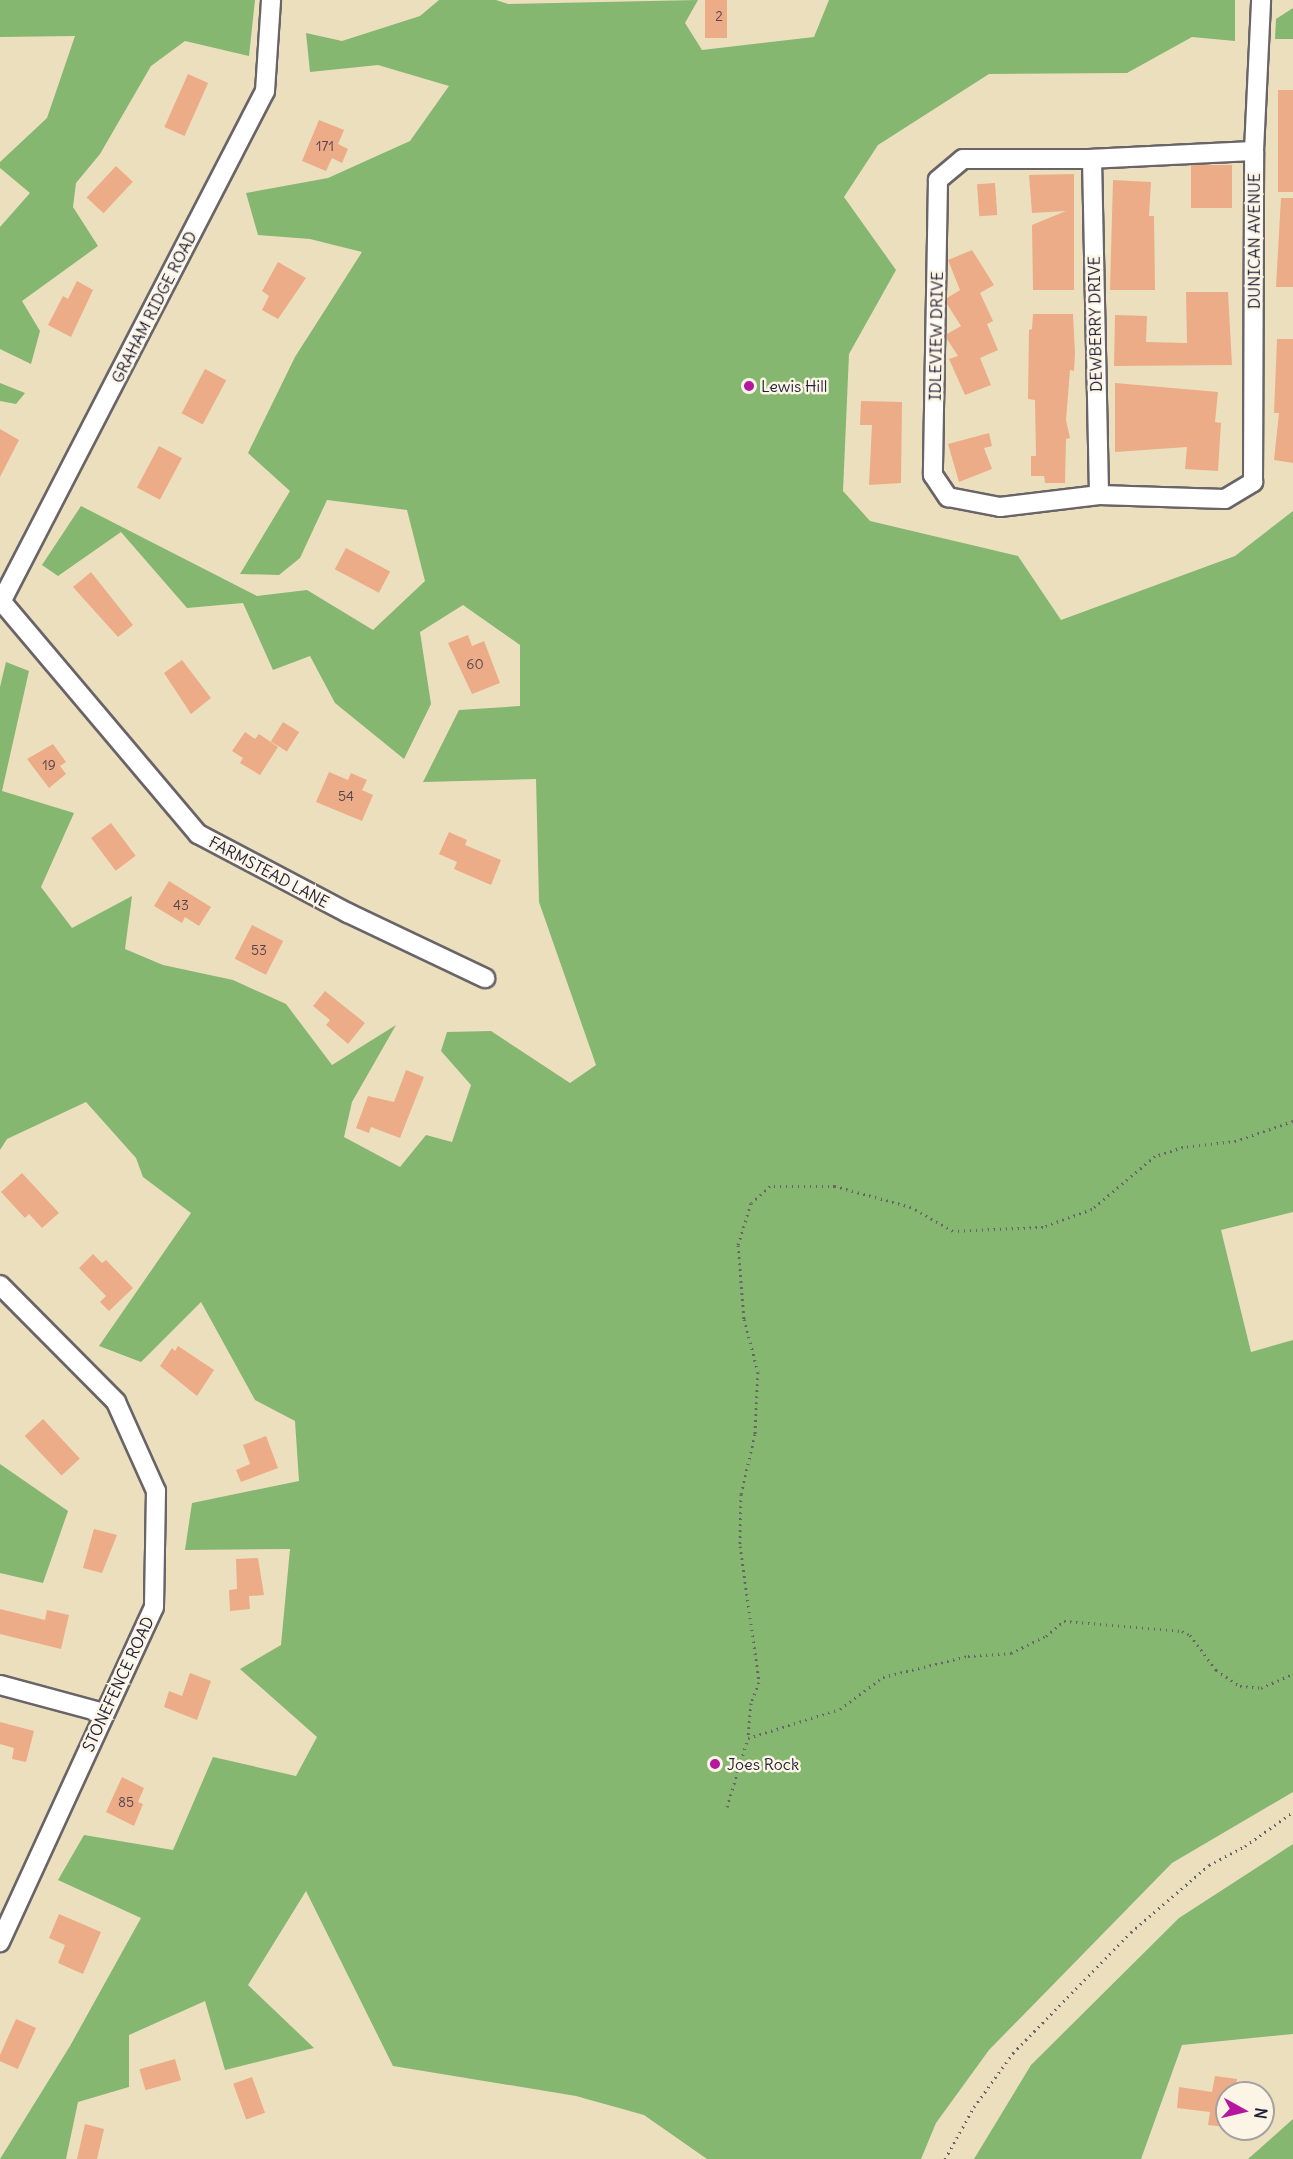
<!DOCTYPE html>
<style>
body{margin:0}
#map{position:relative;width:1293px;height:2159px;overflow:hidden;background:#ecdfbd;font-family:Delius,sans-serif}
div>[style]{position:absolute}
.forest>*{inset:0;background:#85b771}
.building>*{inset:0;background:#ecac87;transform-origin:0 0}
.path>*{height:3px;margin-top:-1.5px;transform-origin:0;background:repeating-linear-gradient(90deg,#696468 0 1.5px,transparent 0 6px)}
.roads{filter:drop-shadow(2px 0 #696468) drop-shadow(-2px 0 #696468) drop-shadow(0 2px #696468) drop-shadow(0 -2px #696468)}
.minor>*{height:18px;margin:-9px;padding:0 9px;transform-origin:9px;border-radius:9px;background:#fff}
.dots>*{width:16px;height:16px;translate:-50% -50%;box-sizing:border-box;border:3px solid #fcf5e5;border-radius:50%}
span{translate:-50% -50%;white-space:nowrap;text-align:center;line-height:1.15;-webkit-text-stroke:5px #fcf5e5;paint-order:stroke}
.number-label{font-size:14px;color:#54444e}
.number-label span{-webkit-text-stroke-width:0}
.street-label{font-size:16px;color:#22223b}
.poi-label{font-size:16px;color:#22223b}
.left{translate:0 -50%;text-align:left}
.north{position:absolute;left:1215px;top:2081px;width:60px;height:60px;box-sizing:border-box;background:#fcf5e5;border:2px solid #a5a1a1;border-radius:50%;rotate:98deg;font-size:16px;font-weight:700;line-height:24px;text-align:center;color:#22223b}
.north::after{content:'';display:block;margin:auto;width:21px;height:27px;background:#b5179e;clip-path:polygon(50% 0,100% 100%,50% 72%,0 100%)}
</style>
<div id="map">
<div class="forest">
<div style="clip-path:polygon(0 0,255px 0,249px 56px,185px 41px,151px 66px,100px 154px,76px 183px,73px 207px,98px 246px,22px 301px,40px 331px,31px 364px,0 349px,0 227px,30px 193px,0 168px,0 162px,47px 118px,75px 36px,0 37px)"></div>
<div style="clip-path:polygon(439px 0,496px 0,508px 4px,698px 0,685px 23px,702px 50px,814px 37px,829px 0,1235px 0,1235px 41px,1192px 37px,1127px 73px,989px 74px,878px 145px,844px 197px,896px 270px,849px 354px,843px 491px,870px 521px,1018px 556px,1061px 620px,1235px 556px,1293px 511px,1293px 1212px,1221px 1230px,1251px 1352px,1293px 1340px,1293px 1792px,1172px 1863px,989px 2050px,936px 2123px,921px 2159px,707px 2159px,644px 2115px,576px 2096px,393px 2066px,306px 1891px,248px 1985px,314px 2048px,225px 2070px,205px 2001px,129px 2035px,129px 2087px,78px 2102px,66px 2159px,0 2159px,70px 2046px,141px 1918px,58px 1880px,84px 1835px,173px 1850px,213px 1757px,296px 1776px,317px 1737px,240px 1669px,281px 1645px,290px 1549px,185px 1550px,192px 1503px,299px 1481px,295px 1421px,255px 1400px,201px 1302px,141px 1362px,99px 1346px,191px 1213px,143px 1177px,136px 1158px,86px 1102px,7px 1139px,0 1150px,0 687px,6px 662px,29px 671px,2px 791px,74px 813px,41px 887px,72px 928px,132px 896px,125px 949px,163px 965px,233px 980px,286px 1004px,332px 1065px,396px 1025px,352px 1102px,344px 1137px,400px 1167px,426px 1135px,452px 1142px,471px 1085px,441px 1051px,447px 1032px,491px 1031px,570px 1083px,596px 1065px,539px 902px,536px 779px,423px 782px,459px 710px,520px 706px,520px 645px,463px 605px,420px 632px,431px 704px,404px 759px,335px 703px,310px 656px,273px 670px,243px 603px,187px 608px,121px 532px,58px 576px,42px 565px,81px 506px,257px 596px,307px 590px,373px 630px,425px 581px,407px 510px,327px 500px,300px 558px,279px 575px,240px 574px,290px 491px,248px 453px,295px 357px,362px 252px,310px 239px,258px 235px,246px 193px,328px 178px,410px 141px,449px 86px,378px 65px,310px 72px,306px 33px,342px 41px,420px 16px)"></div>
<div style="clip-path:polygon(1293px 8px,1293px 39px,1275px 39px,1276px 19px)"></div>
<div style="clip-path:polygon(0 383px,25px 393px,16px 404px,0 401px)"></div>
<div style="clip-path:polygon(0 1464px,68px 1511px,43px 1583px,0 1573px)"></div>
<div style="clip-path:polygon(1293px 1844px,1293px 2034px,1182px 2045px,1141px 2159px,974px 2159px,1031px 2065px,1179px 1918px)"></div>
<div style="clip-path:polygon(1293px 2119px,1293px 2159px,1248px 2159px)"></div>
</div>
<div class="building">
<div style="left:705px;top:0;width:22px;height:38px"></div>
<div style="left:188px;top:74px;width:22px;height:58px;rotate:24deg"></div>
<div style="left:1278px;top:90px;width:15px;height:102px"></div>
<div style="clip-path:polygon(319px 120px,344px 130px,338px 144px,348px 149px,342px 163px,332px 158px,326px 171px,302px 161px)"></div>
<div style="left:1232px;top:165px;width:43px;height:41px;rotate:90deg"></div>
<div style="left:116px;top:166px;width:23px;height:43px;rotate:43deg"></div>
<div style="clip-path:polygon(1074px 174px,1074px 290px,1033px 290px,1032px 225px,1066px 211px,1032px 213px,1029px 175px)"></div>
<div style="clip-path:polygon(1113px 180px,1151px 182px,1149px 216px,1154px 216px,1155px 290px,1110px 290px)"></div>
<div style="left:995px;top:183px;width:32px;height:18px;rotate:86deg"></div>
<div style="clip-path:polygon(1281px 198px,1293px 198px,1293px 287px,1276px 287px)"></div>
<div style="clip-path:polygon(972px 250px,994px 285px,980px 293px,993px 321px,987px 324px,998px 350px,980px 358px,991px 385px,965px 395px,949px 359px,958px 356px,947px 339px,947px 334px,961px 326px,947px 304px,947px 298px,960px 290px,948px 260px)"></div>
<div style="clip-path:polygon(278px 262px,306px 278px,278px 319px,262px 310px,269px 296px,262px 291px)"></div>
<div style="clip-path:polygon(77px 281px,93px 290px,71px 337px,48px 325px,63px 296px,68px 299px)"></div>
<div style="clip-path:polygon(1186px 292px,1228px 292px,1232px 365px,1114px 366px,1115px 315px,1147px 316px,1146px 342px,1187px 343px)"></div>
<div style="clip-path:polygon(1033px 314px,1073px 314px,1075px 353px,1074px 371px,1070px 370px,1066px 420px,1070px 438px,1066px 439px,1065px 483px,1045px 483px,1044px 476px,1031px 476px,1031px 456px,1036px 456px,1035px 400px,1028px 399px,1029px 330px,1032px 329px)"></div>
<div style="clip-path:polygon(1277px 339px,1293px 339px,1293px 463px,1274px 460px,1279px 413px,1274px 413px)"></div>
<div style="left:205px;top:369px;width:24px;height:50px;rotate:28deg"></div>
<div style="clip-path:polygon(1115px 383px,1218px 392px,1215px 422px,1221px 423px,1218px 471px,1185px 469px,1187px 447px,1115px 452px)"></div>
<div style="clip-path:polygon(861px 401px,902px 402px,901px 483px,869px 485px,872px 425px,860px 425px)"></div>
<div style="clip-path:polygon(0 429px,19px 440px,0 477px)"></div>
<div style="clip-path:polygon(989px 433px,992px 446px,984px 448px,992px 469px,959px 482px,948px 444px)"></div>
<div style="left:159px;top:446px;width:26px;height:47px;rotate:28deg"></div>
<div style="left:346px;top:548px;width:50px;height:24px;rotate:28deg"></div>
<div style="clip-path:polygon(91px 572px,133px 625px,118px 637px,73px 587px)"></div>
<div style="clip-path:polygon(468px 635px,472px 646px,484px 641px,500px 683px,472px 694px,448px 643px)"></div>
<div style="clip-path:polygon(182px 660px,211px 698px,191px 714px,164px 673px)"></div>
<div style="left:283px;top:722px;width:19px;height:23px;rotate:32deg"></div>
<div style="clip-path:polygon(245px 732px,255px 739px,259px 734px,278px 747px,260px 775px,240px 763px,243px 758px,232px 751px)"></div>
<div style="clip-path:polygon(53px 744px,66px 762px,60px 766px,66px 774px,49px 788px,27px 759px)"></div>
<div style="clip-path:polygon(329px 772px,348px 780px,351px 773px,367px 780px,362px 790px,373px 795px,362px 821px,316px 802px)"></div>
<div style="left:111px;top:823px;width:41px;height:25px;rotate:53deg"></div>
<div style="clip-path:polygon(449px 832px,467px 840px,465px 845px,501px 860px,491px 885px,454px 869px,457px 862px,439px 854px)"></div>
<div style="clip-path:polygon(169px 881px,211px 907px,199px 926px,185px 917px,182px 923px,154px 906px)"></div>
<div style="left:252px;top:925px;width:35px;height:38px;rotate:27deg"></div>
<div style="clip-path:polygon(325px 991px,365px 1023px,348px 1044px,326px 1025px,330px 1020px,313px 1006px)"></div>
<div style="clip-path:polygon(406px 1070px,424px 1077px,400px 1138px,371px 1127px,369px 1133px,356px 1128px,368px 1096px,394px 1102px)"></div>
<div style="clip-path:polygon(22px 1173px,59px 1213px,42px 1228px,29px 1214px,25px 1218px,1px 1192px)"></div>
<div style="clip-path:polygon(93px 1254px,102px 1263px,106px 1260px,133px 1288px,109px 1311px,100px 1302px,106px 1296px,79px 1268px)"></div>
<div style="clip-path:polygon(178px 1346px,214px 1370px,197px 1396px,160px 1366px,172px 1348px,175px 1351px)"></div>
<div style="left:43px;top:1419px;width:54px;height:25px;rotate:47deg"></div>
<div style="clip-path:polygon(266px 1436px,278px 1468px,241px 1482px,236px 1470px,250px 1464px,243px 1445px)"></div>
<div style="clip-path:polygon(94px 1529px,117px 1535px,102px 1573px,83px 1568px)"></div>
<div style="clip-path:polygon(258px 1558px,264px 1595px,249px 1596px,250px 1609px,230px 1611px,229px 1590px,237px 1589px,236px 1559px)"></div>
<div style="clip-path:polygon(0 1609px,45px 1620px,47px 1610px,69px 1615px,61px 1649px,0 1634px)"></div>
<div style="clip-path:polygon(190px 1673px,211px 1681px,197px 1720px,164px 1707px,169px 1691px,182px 1696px)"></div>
<div style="clip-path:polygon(0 1722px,34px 1731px,26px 1762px,12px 1759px,14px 1748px,0 1744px)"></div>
<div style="clip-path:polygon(122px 1777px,144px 1788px,138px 1802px,143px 1804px,134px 1826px,106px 1812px)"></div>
<div style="clip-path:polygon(59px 1914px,101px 1932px,83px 1974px,58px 1963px,65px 1945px,49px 1938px)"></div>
<div style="left:16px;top:2019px;width:22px;height:45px;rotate:24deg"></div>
<div style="left:175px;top:2059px;width:22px;height:37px;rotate:74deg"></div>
<div style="clip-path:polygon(1215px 2076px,1237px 2079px,1235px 2093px,1227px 2093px,1227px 2127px,1208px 2125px,1210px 2112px,1177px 2108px,1179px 2087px,1212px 2092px)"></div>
<div style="left:252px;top:2077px;width:38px;height:20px;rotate:70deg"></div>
<div style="clip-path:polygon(85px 2124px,104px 2129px,97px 2159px,77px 2159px)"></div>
</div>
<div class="path">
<div style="left:1293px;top:1121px;width:60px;rotate:160.7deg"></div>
<div style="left:1236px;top:1141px;width:53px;rotate:173.5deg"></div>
<div style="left:1183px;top:1147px;width:29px;rotate:162deg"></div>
<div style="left:1155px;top:1156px;width:82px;rotate:139.9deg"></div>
<div style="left:1092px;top:1209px;width:52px;rotate:159.8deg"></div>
<div style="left:1043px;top:1227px;width:90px;rotate:177.5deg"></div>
<div style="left:953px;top:1231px;width:48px;rotate:-150.3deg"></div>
<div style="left:911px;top:1207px;width:79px;rotate:-164.6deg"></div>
<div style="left:835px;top:1186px;width:65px;rotate:180deg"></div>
<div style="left:770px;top:1186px;width:25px;rotate:138deg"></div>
<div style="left:751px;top:1203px;width:44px;rotate:107.2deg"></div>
<div style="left:738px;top:1245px;width:74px;rotate:85.4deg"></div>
<div style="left:744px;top:1319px;width:55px;rotate:75.2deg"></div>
<div style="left:758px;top:1372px;width:62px;rotate:92.8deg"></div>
<div style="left:755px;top:1434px;width:62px;rotate:103.1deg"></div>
<div style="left:741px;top:1494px;width:52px;rotate:91.1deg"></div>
<div style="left:740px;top:1546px;width:137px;rotate:82deg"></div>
<div style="left:759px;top:1682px;width:22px;rotate:111deg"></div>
<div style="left:751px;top:1703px;width:35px;rotate:95deg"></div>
<div style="left:748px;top:1738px;width:96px;rotate:-17.5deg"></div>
<div style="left:840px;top:1709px;width:54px;rotate:-36.7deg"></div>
<div style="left:883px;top:1677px;width:88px;rotate:-13.9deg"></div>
<div style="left:968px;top:1656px;width:43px;rotate:-4deg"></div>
<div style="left:1011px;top:1653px;width:39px;rotate:-26deg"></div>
<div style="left:1046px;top:1636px;width:23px;rotate:-40deg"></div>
<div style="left:1064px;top:1621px;width:118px;rotate:4.8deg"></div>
<div style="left:1182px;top:1631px;width:9px;rotate:27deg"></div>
<div style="left:1190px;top:1635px;width:44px;rotate:53.4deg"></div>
<div style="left:1216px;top:1670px;width:29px;rotate:34deg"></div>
<div style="left:1240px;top:1686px;width:21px;rotate:5deg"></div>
<div style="left:1261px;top:1688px;width:35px;rotate:-24deg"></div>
<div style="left:727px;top:1807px;width:72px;rotate:-73.1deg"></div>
<div style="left:945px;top:2159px;width:60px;rotate:-60.9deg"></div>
<div style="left:974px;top:2107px;width:67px;rotate:-54.2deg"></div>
<div style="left:1013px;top:2053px;width:169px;rotate:-45.7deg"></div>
<div style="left:1131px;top:1932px;width:103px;rotate:-40.7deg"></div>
<div style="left:1209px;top:1865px;width:41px;rotate:-27.8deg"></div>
<div style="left:1245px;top:1846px;width:59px;rotate:-35.3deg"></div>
</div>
<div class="roads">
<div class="minor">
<div style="left:1254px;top:151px;width:162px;rotate:177.2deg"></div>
<div style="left:1092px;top:159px;width:336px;rotate:88.8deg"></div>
<div style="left:1099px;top:495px;width:126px;rotate:1.8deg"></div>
<div style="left:1225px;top:499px;width:33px;rotate:-31deg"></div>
<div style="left:1253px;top:482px;width:331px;rotate:-89.8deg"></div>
<div style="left:1254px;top:151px;width:151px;rotate:-87.3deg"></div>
<div style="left:1092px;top:159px;width:129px;rotate:180deg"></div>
<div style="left:963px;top:159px;width:33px;rotate:140deg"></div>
<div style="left:938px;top:180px;width:295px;rotate:91deg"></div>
<div style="left:933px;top:475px;width:27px;rotate:56deg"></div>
<div style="left:948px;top:497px;width:53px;rotate:10.9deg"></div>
<div style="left:1000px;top:507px;width:100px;rotate:-6.9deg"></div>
<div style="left:2px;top:602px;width:304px;rotate:49.8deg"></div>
<div style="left:198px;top:834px;width:170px;rotate:27.8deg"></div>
<div style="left:348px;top:913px;width:152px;rotate:25.4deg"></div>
<div style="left:0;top:604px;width:577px;rotate:-62.68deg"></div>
<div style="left:265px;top:91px;width:91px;rotate:-86.2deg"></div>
<div style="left:0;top:1285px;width:165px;rotate:45.2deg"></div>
<div style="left:116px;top:1402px;width:98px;rotate:65.8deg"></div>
<div style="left:156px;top:1491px;width:116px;rotate:91deg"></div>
<div style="left:154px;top:1607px;width:369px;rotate:114.7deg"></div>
<div style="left:0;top:1685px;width:108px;rotate:15.1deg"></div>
</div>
</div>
<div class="dots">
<div style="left:749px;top:386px;background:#b5179e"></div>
<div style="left:715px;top:1764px;background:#b5179e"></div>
</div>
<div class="number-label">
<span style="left:719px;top:16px">2</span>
<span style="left:325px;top:146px">171</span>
<span style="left:475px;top:664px">60</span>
<span style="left:49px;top:765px">19</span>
<span style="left:346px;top:796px">54</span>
<span style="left:181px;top:905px">43</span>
<span style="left:259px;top:950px">53</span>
<span style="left:126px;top:1802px">85</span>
</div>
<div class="street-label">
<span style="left:1254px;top:241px;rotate:-90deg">DUNICAN AVENUE</span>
<span style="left:154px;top:307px;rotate:-63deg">GRAHAM RIDGE ROAD</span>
<span style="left:1095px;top:324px;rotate:-91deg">DEWBERRY DRIVE</span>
<span style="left:936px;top:336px;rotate:-89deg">IDLEVIEW DRIVE</span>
<span style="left:269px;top:872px;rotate:28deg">FARMSTEAD LANE</span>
<span style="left:118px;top:1684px;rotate:-65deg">STONEFENCE ROAD</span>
</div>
<div class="poi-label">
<span class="left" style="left:761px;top:386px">Lewis Hill</span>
<span class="left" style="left:727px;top:1764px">Joes Rock</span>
</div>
<div class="north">N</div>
</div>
